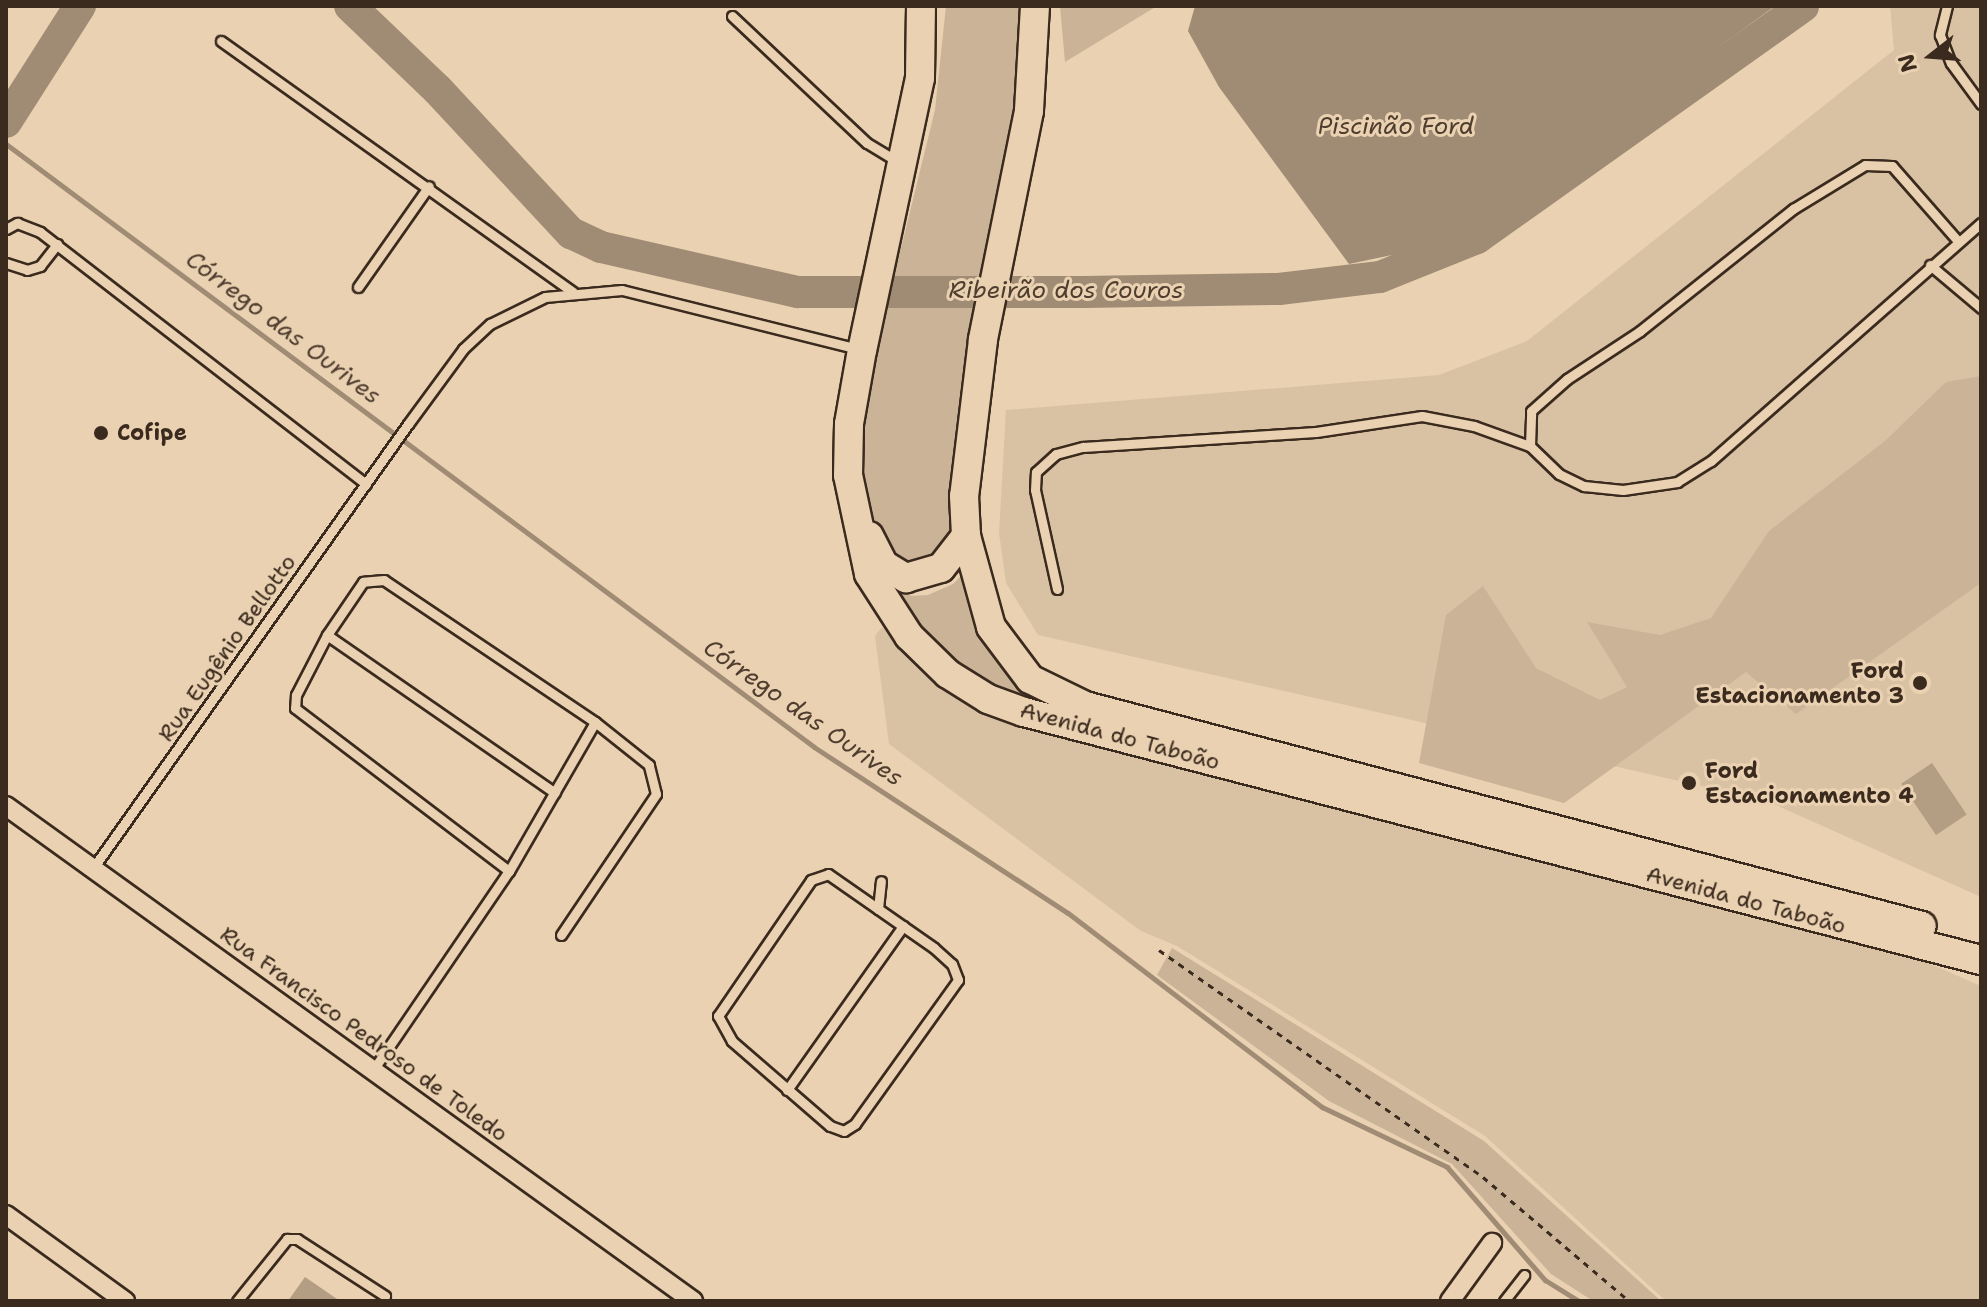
<!DOCTYPE html>
<meta charset="utf-8">
<style>
body{margin:0}
#map{position:relative;width:1987px;height:1307px;overflow:hidden;background:#e9d1b1;font-family:"Shantell Sans",sans-serif}
div>[style]{position:absolute}
.built>*{inset:0;background:#d9c2a4}
.green>*{inset:0;background:#cab397}
.water>*{inset:0;background:#a08b74}
.stream>*{height:5px;margin:-2.5px;padding:0 2.5px;transform-origin:2.5px;border-radius:2.5px;background:#a08b74}
.river>*{height:32px;margin:-16px;padding:0 16px;transform-origin:16px;border-radius:16px;background:#a08b74}
.building>*{inset:0;background:#b39e84;transform-origin:0 0}
.path>*{height:3px;margin-top:-1.5px;transform-origin:0;background:repeating-linear-gradient(90deg,#3b2a1e 0 6px,transparent 0 12px)}
.roads{filter:drop-shadow(2px 0 #3b2a1e) drop-shadow(-2px 0 #3b2a1e) drop-shadow(0 2px #3b2a1e) drop-shadow(0 -2px #3b2a1e)}
.lane>*{height:9px;margin:-4.5px;padding:0 4.5px;transform-origin:4.5px;border-radius:4.5px;background:#e9d1b1}
.street>*{height:18px;margin:-9px;padding:0 9px;transform-origin:9px;border-radius:9px;background:#e9d1b1}
.primary>*{height:28px;margin:-14px;padding:0 14px;transform-origin:14px;border-radius:14px;background:#e9d1b1}
.dots>*{width:22px;height:22px;translate:-50% -50%;box-sizing:border-box;border:4px solid #e9d1b1;border-radius:50%}
span{translate:-50% -50%;white-space:nowrap;text-align:center;line-height:1.15;-webkit-text-stroke:6px #e9d1b1;paint-order:stroke}
.poi-label{font-size:22px;color:#3b2a1e;font-weight:700}
.left{translate:0 -50%;text-align:left}
.right{translate:-100% -50%;text-align:right}
.street-label{font-size:22px;color:#3b2a1e}
.water-label{font-size:24px;color:#4f3d2f;font-style:italic}
.frame{position:absolute;inset:0;border:8px solid #3b2a1e;pointer-events:none}
.north{position:absolute;left:1891px;top:16px;width:80px;height:80px;-webkit-text-stroke:6px #e9d1b1;paint-order:stroke;rotate:253deg;font-size:22px;font-weight:700;line-height:32px;text-align:center;color:#3b2a1e}
.north::after{content:'';display:block;margin:auto;width:28px;height:36px;background:#3b2a1e;clip-path:polygon(50% 0,100% 100%,50% 72%,0 100%)}
</style>
<div id="map">
<div class="built">
<div style="clip-path:polygon(1890px 6px,1981px 6px,1981px 897px,1767px 801px,1038px 635px,1006px 583px,999px 533px,1006px 410px,1439px 375px,1527px 341px,1894px 50px)"></div>
<div style="clip-path:polygon(882px 627px,936px 677px,1857px 932px,1981px 986px,1981px 1301px,1666px 1301px,1485px 1136px,1177px 946px,1141px 931px,889px 744px,875px 636px)"></div>
</div>
<div class="green">
<div style="clip-path:polygon(946px 6px,1023px 6px,1016px 121px,962px 388px,949px 543px,928px 568px,894px 560px,875px 537px,858px 479px,863px 403px,935px 110px)"></div>
<div style="clip-path:polygon(1060px 6px,1157px 6px,1065px 62px)"></div>
<div style="clip-path:polygon(1981px 376px,1981px 583px,1796px 714px,1746px 672px,1564px 803px,1419px 763px,1446px 615px,1483px 586px,1536px 668px,1600px 700px,1627px 687px,1587px 622px,1660px 635px,1711px 618px,1769px 531px,1885px 441px,1946px 382px)"></div>
<div style="clip-path:polygon(967px 570px,1019px 679px,1056px 712px,1007px 698px,932px 651px,891px 586px,912px 596px,928px 595px,953px 584px)"></div>
<div style="clip-path:polygon(1172px 948px,1484px 1141px,1661px 1301px,1593px 1301px,1551px 1274px,1452px 1164px,1329px 1101px,1157px 975px)"></div>
</div>
<div class="water">
<div style="clip-path:polygon(1195px 6px,1775px 6px,1484px 218px,1411px 251px,1349px 264px,1219px 87px,1188px 31px)"></div>
</div>
<div class="stream">
<div style="left:6px;top:144px;width:1008px;rotate:36.73deg"></div>
<div style="left:814px;top:747px;width:303px;rotate:33.2deg"></div>
<div style="left:1068px;top:913px;width:320px;rotate:37.4deg"></div>
<div style="left:1322px;top:1107px;width:139px;rotate:25.6deg"></div>
<div style="left:1447px;top:1167px;width:150px;rotate:49.1deg"></div>
<div style="left:1545px;top:1280px;width:40px;rotate:32deg"></div>
</div>
<div class="river">
<div style="left:350px;top:6px;width:120px;rotate:43.7deg"></div>
<div style="left:437px;top:89px;width:197px;rotate:47.1deg"></div>
<div style="left:571px;top:233px;width:33px;rotate:25deg"></div>
<div style="left:601px;top:247px;width:202px;rotate:12.9deg"></div>
<div style="left:798px;top:292px;width:285px"></div>
<div style="left:1083px;top:292px;width:196px;rotate:-0.9deg"></div>
<div style="left:1279px;top:289px;width:102px;rotate:-6.8deg"></div>
<div style="left:1380px;top:277px;width:105px;rotate:-21.9deg"></div>
<div style="left:1477px;top:238px;width:400px;rotate:-35.4deg"></div>
<div style="left:6px;top:122px;width:138px;rotate:-57.5deg"></div>
</div>
<div class="building">
<div style="left:1932px;top:763px;width:62px;height:37px;rotate:56deg"></div>
<div style="clip-path:polygon(305px 1277px,340px 1301px,288px 1301px)"></div>
</div>
<div class="path">
<div style="left:1159px;top:950px;width:396px;rotate:35deg"></div>
<div style="left:1483px;top:1177px;width:192px;rotate:40.3deg"></div>
</div>
<div class="roads">
<div class="lane">
<div style="left:1947px;top:6px;width:30px;rotate:104deg"></div>
<div style="left:1940px;top:35px;width:30px;rotate:69deg"></div>
<div style="left:1951px;top:63px;width:51px;rotate:53.8deg"></div>
<div style="left:732px;top:16px;width:185px;rotate:43.3deg"></div>
<div style="left:867px;top:143px;width:35px;rotate:31deg"></div>
<div style="left:221px;top:41px;width:432px;rotate:35.5deg"></div>
<div style="left:6px;top:229px;width:13px;rotate:-29deg"></div>
<div style="left:17px;top:223px;width:25px;rotate:21deg"></div>
<div style="left:40px;top:232px;width:412px;rotate:37.7deg"></div>
<div style="left:6px;top:263px;width:22px;rotate:18deg"></div>
<div style="left:27px;top:270px;width:14px;rotate:-17deg"></div>
<div style="left:40px;top:266px;width:28px;rotate:-52deg"></div>
<div style="left:1930px;top:265px;width:67px;rotate:40.1deg"></div>
<div style="left:358px;top:287px;width:123px;rotate:-54.9deg"></div>
<div style="left:1530px;top:446px;width:35px;rotate:-88deg"></div>
<div style="left:1531px;top:411px;width:48px;rotate:-41.6deg"></div>
<div style="left:1567px;top:379px;width:87px;rotate:-33.3deg"></div>
<div style="left:1640px;top:331px;width:196px;rotate:-38.6deg"></div>
<div style="left:1793px;top:209px;width:84px;rotate:-31.4deg"></div>
<div style="left:1865px;top:165px;width:27px;rotate:2deg"></div>
<div style="left:1892px;top:166px;width:98px;rotate:48.7deg"></div>
<div style="left:1057px;top:589px;width:101px;rotate:-102.5deg"></div>
<div style="left:1035px;top:490px;width:18px;rotate:-87deg"></div>
<div style="left:1036px;top:472px;width:27px;rotate:-42deg"></div>
<div style="left:1056px;top:454px;width:28px;rotate:-15deg"></div>
<div style="left:1083px;top:447px;width:233px;rotate:-3.7deg"></div>
<div style="left:1316px;top:432px;width:107px;rotate:-8.6deg"></div>
<div style="left:1422px;top:416px;width:53px;rotate:10.9deg"></div>
<div style="left:1474px;top:426px;width:59px;rotate:19.7deg"></div>
<div style="left:1530px;top:446px;width:40px;rotate:44deg"></div>
<div style="left:1559px;top:474px;width:28px;rotate:26deg"></div>
<div style="left:1584px;top:486px;width:39px;rotate:6deg"></div>
<div style="left:1623px;top:490px;width:55px;rotate:-8.4deg"></div>
<div style="left:1677px;top:482px;width:40px;rotate:-32deg"></div>
<div style="left:1711px;top:461px;width:360px;rotate:-41.4deg"></div>
<div style="left:327px;top:635px;width:277px;rotate:34.7deg"></div>
<div style="left:93px;top:868px;width:544px;rotate:-54.65deg"></div>
<div style="left:408px;top:424px;width:93px;rotate:-53.7deg"></div>
<div style="left:463px;top:349px;width:37px;rotate:-43deg"></div>
<div style="left:490px;top:324px;width:61px;rotate:-26.1deg"></div>
<div style="left:545px;top:297px;width:77px;rotate:-5.2deg"></div>
<div style="left:622px;top:290px;width:244px;rotate:14deg"></div>
<div style="left:828px;top:874px;width:129px;rotate:34.9deg"></div>
<div style="left:934px;top:948px;width:24px;rotate:42deg"></div>
<div style="left:952px;top:964px;width:17px;rotate:69deg"></div>
<div style="left:958px;top:980px;width:177px;rotate:125.6deg"></div>
<div style="left:855px;top:1124px;width:13px;rotate:148deg"></div>
<div style="left:844px;top:1131px;width:15px;rotate:-160deg"></div>
<div style="left:830px;top:1126px;width:130px;rotate:-139.1deg"></div>
<div style="left:732px;top:1041px;width:29px;rotate:-119deg"></div>
<div style="left:718px;top:1016px;width:165px;rotate:-55.6deg"></div>
<div style="left:811px;top:880px;width:18px;rotate:-19deg"></div>
<div style="left:878px;top:909px;width:28px;rotate:-84deg"></div>
<div style="left:561px;top:935px;width:170px;rotate:-56deg"></div>
<div style="left:656px;top:794px;width:30px;rotate:-104deg"></div>
<div style="left:649px;top:765px;width:69px;rotate:-141.5deg"></div>
<div style="left:373px;top:1070px;width:241px;rotate:-55.7deg"></div>
<div style="left:509px;top:871px;width:172px;rotate:-60deg"></div>
<div style="left:595px;top:722px;width:254px;rotate:-146.1deg"></div>
<div style="left:384px;top:580px;width:21px;rotate:175deg"></div>
<div style="left:363px;top:582px;width:64px;rotate:124.2deg"></div>
<div style="left:327px;top:635px;width:68px;rotate:117.3deg"></div>
<div style="left:296px;top:695px;width:13px;rotate:94deg"></div>
<div style="left:295px;top:708px;width:269px;rotate:37.3deg"></div>
<div style="left:787px;top:1090px;width:201px;rotate:-54.7deg"></div>
<div style="left:237px;top:1301px;width:80px;rotate:-51.1deg"></div>
<div style="left:287px;top:1239px;width:10px"></div>
<div style="left:297px;top:1239px;width:105px;rotate:32.9deg"></div>
<div style="left:1504px;top:1301px;width:33px;rotate:-52deg"></div>
</div>
<div class="street">
<div style="left:6px;top:806px;width:847px;rotate:35.77deg"></div>
<div style="left:6px;top:1215px;width:147px;rotate:35.9deg"></div>
<div style="left:1450px;top:1301px;width:72px;rotate:-54.1deg"></div>
</div>
<div class="primary">
<div style="left:921px;top:6px;width:72px;rotate:90.8deg"></div>
<div style="left:920px;top:78px;width:278px;rotate:102deg"></div>
<div style="left:862px;top:350px;width:75px;rotate:100deg"></div>
<div style="left:849px;top:424px;width:51px;rotate:91.1deg"></div>
<div style="left:848px;top:475px;width:101px;rotate:78deg"></div>
<div style="left:869px;top:574px;width:74px;rotate:57.2deg"></div>
<div style="left:909px;top:636px;width:54px;rotate:44.3deg"></div>
<div style="left:948px;top:674px;width:47px;rotate:32deg"></div>
<div style="left:988px;top:699px;width:38px;rotate:20deg"></div>
<div style="left:1024px;top:712px;width:989px;rotate:14.53deg"></div>
<div style="left:1035px;top:6px;width:105px;rotate:93.3deg"></div>
<div style="left:1029px;top:111px;width:234px;rotate:101.4deg"></div>
<div style="left:983px;top:340px;width:157px;rotate:96.9deg"></div>
<div style="left:964px;top:496px;width:40px;rotate:87.1deg"></div>
<div style="left:966px;top:536px;width:94px;rotate:74.6deg"></div>
<div style="left:991px;top:627px;width:65px;rotate:53.1deg"></div>
<div style="left:1030px;top:679px;width:61px;rotate:26.1deg"></div>
<div style="left:1085px;top:706px;width:865px;rotate:14.73deg"></div>
<div style="left:869px;top:536px;width:33px;rotate:63deg"></div>
<div style="left:884px;top:565px;width:26px;rotate:31deg"></div>
<div style="left:906px;top:578px;width:36px;rotate:-16deg"></div>
<div style="left:941px;top:568px;width:41px;rotate:-52deg"></div>
</div>
</div>
<div class="dots">
<div style="left:101px;top:433px;background:#3b2a1e"></div>
<div style="left:1920px;top:683px;background:#3b2a1e"></div>
<div style="left:1689px;top:783px;background:#3b2a1e"></div>
</div>
<div class="poi-label">
<span class="left" style="left:117px;top:433px">Cofipe</span>
<span class="right" style="left:1904px;top:683px">Ford<br>Estacionamento 3</span>
<span class="left" style="left:1705px;top:783px">Ford<br>Estacionamento 4</span>
</div>
<div class="street-label">
<span style="left:227px;top:648px;rotate:-55deg">Rua Eugênio Bellotto</span>
<span style="left:1120px;top:736px;rotate:15deg">Avenida do Taboão</span>
<span style="left:1746px;top:900px;rotate:15deg">Avenida do Taboão</span>
<span style="left:364px;top:1034px;rotate:36deg">Rua Francisco Pedroso de Toledo</span>
</div>
<div class="water-label">
<span style="left:1396px;top:127px">Piscinão Ford</span>
<span style="left:1066px;top:291px">Ribeirão dos Couros</span>
<span style="left:283px;top:328px;rotate:37deg">Córrego das Ourives</span>
<span style="left:803px;top:713px;rotate:35deg">Córrego das Ourives</span>
</div>
<div class="frame"></div>
<div class="north">N</div>
</div>
